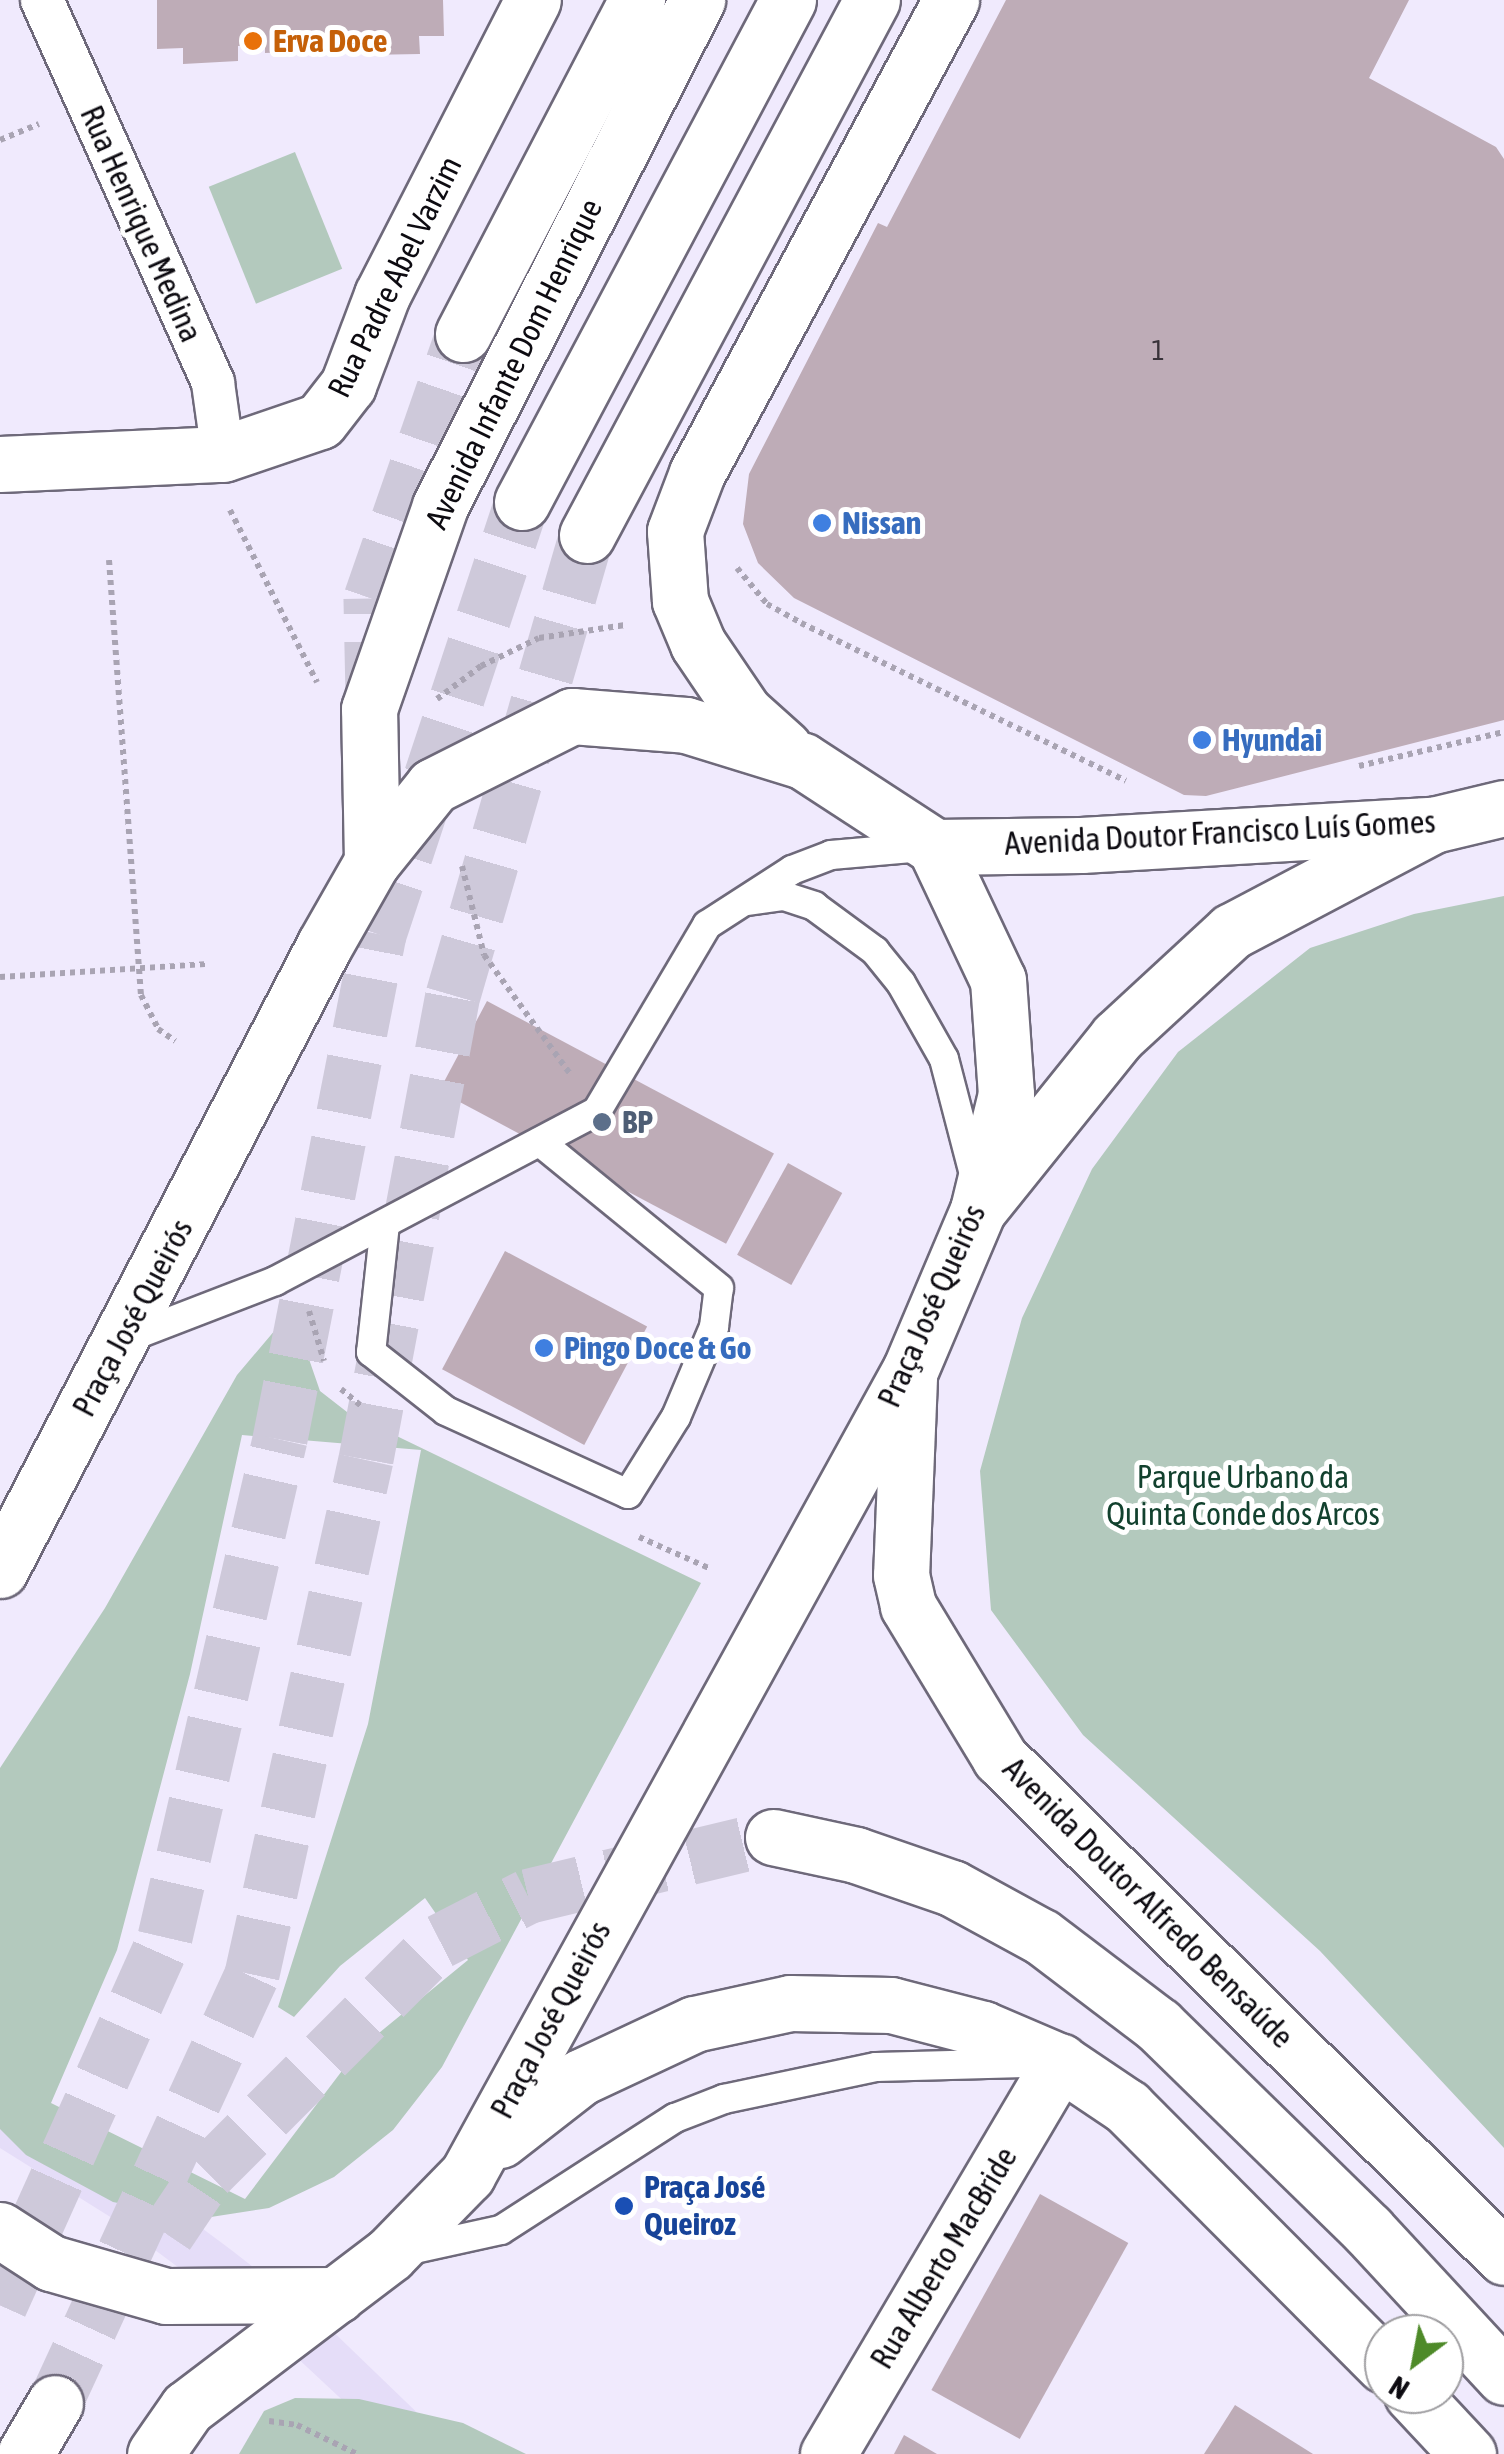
<!DOCTYPE html>
<meta charset="utf-8">
<style>
body{margin:0}
#map{position:relative;width:1504px;height:2454px;overflow:hidden;background:#f0eafd;font-family:"Asap Condensed",sans-serif}
div>[style]{position:absolute}
.built>*{inset:0;background:#e5ddf8}
.green>*{inset:0;background:#b3c9bd;transform-origin:0 0}
.building>*{inset:0;background:#beacb7;transform-origin:0 0}
.trunk-tunnel>*{height:55px;margin-top:-27.5px;transform-origin:0;background:repeating-linear-gradient(90deg,#cec9da 0 55px,transparent 0 83px)}
.path>*{height:6px;margin-top:-3px;transform-origin:0;background:repeating-linear-gradient(90deg,#a9a4b3 0 5px,transparent 0 10px)}
.roads{filter:drop-shadow(2px 0 #6e697a) drop-shadow(-2px 0 #6e697a) drop-shadow(0 2px #6e697a) drop-shadow(0 -2px #6e697a)}
.service>*{height:28px;margin:-14px;padding:0 14px;transform-origin:14px;border-radius:14px;background:#fff}
.pedestrian>*{height:42px;margin:-21px;padding:0 21px;transform-origin:21px;border-radius:21px;background:#fff}
.minor>*{height:55px;margin:-27.5px;padding:0 27.5px;transform-origin:27.5px;border-radius:27.5px;background:#fff}
.primary>*{height:55px;margin:-27.5px;padding:0 27.5px;transform-origin:27.5px;border-radius:27.5px;background:#fff}
.trunk>*{height:55px;margin:-27.5px;padding:0 27.5px;transform-origin:27.5px;border-radius:27.5px;background:#fff}
.dots>*{width:28px;height:28px;translate:-50% -50%;box-sizing:border-box;border:5px solid #fff;border-radius:50%}
span{translate:-50% -50%;white-space:nowrap;text-align:center;line-height:1.15;-webkit-text-stroke:10px #fff;paint-order:stroke}
.number-label{font-size:28px;color:#39333a}
.number-label span{-webkit-text-stroke-width:0}
.food-label{font-size:32px;color:#c56008;font-weight:700}
.left{translate:0 -50%;text-align:left}
.street-label{font-size:32px;color:#0d0b11}
.shop-label{font-size:32px;color:#366cbe;font-weight:700}
.service-label{font-size:32px;color:#4e5e75;font-weight:700}
.park-label{font-size:32px;color:#12412e}
.transit-label{font-size:32px;color:#164399;font-weight:700}
.north{position:absolute;left:1364px;top:2314px;width:100px;height:100px;box-sizing:border-box;background:#fff;border:2px solid #9e9da0;border-radius:50%;rotate:212deg;font-size:28px;font-weight:700;line-height:40px;text-align:center;color:#0d0b11}
.north::after{content:'';display:block;margin:auto;width:35px;height:45px;background:#4e8a29;clip-path:polygon(50% 0,100% 100%,50% 72%,0 100%)}
</style>
<div id="map">
<div class="built">
<div style="clip-path:polygon(0 2096px,137px 2180px,230px 2249px,321px 2320px,460px 2454px,384px 2439px,292px 2353px,202px 2285px,112px 2218px,0 2148px)"></div>
</div>
<div class="green">
<div style="left:295px;top:152px;width:126px;height:93px;rotate:68deg"></div>
<div style="clip-path:polygon(1504px 896px,1504px 2148px,1320px 1951px,1083px 1735px,991px 1610px,980px 1471px,1022px 1318px,1092px 1169px,1178px 1052px,1310px 948px,1414px 914px)"></div>
<div style="clip-path:polygon(evenodd,292px 1310px,320px 1391px,347px 1412px,701px 1583px,442px 2067px,393px 2130px,334px 2177px,269px 2208px,198px 2219px,113px 2202px,26px 2155px,0 2129px,0 1768px,105px 1608px,237px 1375px,292px 1310px,242px 1435px,421px 1450px,368px 1724px,278px 2007px,294px 2017px,340px 1966px,425px 1898px,468px 1960px,357px 2051px,245px 2199px,51px 2103px,117px 1950px,190px 1674px,242px 1435px)"></div>
<div style="clip-path:polygon(295px 2398px,359px 2399px,463px 2423px,526px 2454px,239px 2454px,264px 2411px)"></div>
</div>
<div class="building">
<div style="clip-path:polygon(157px 0,443px 0,444px 36px,419px 36px,420px 54px,365px 55px,364px 42px,315px 51px,314px 42px,288px 43px,288px 52px,265px 53px,265px 44px,238px 46px,238px 61px,183px 64px,183px 48px,157px 49px)"></div>
<div style="clip-path:polygon(1006px 0,1409px 0,1369px 78px,1496px 147px,1504px 159px,1504px 720px,1206px 796px,1184px 795px,794px 598px,758px 563px,743px 524px,749px 474px,878px 223px,887px 227px)"></div>
<div style="left:487px;top:1001px;width:325px;height:102px;rotate:28deg"></div>
<div style="left:788px;top:1163px;width:62px;height:105px;rotate:29deg"></div>
<div style="left:505px;top:1251px;width:161px;height:134px;rotate:28deg"></div>
<div style="left:1040px;top:2194px;width:101px;height:224px;rotate:29deg"></div>
<div style="clip-path:polygon(1235px 2405px,1313px 2454px,1204px 2454px)"></div>
<div style="clip-path:polygon(904px 2435px,937px 2454px,894px 2454px)"></div>
</div>
<div class="trunk-tunnel">
<div style="left:373px;top:696px;width:98px;rotate:-91.2deg"></div>
<div style="left:371px;top:598px;width:280px;rotate:-70.8deg"></div>
<div style="left:167px;top:2234px;width:73px;rotate:-56.1deg"></div>
<div style="left:208px;top:2173px;width:328px;rotate:-45deg"></div>
<div style="left:440px;top:1941px;width:99px;rotate:-27.1deg"></div>
<div style="left:528px;top:1896px;width:252px;rotate:-13.5deg"></div>
<div style="left:0;top:2305px;width:403px;rotate:-65.8deg"></div>
<div style="left:165px;top:1937px;width:511px;rotate:-77deg"></div>
<div style="left:280px;top:1439px;width:515px;rotate:-78.91deg"></div>
<div style="left:379px;top:934px;width:455px;rotate:-71.7deg"></div>
<div style="left:55px;top:2403px;width:472px;rotate:-65.3deg"></div>
<div style="left:252px;top:1974px;width:527px;rotate:-77.52deg"></div>
<div style="left:366px;top:1459px;width:472px;rotate:-79.4deg"></div>
<div style="left:453px;top:995px;width:479px;rotate:-73.8deg"></div>
</div>
<div class="path">
<div style="left:0;top:140px;width:42px;rotate:-22.3deg"></div>
<div style="left:230px;top:510px;width:193px;rotate:63.2deg"></div>
<div style="left:109px;top:560px;width:436px;rotate:85.8deg"></div>
<div style="left:141px;top:995px;width:38px;rotate:63deg"></div>
<div style="left:158px;top:1029px;width:21px;rotate:35deg"></div>
<div style="left:737px;top:568px;width:47px;rotate:50.2deg"></div>
<div style="left:767px;top:604px;width:39px;rotate:29deg"></div>
<div style="left:801px;top:623px;width:361px;rotate:25.9deg"></div>
<div style="left:437px;top:699px;width:55px;rotate:-36.9deg"></div>
<div style="left:481px;top:666px;width:64px;rotate:-25.8deg"></div>
<div style="left:539px;top:638px;width:87px;rotate:-8.6deg"></div>
<div style="left:1359px;top:766px;width:149px;rotate:-13.2deg"></div>
<div style="left:462px;top:866px;width:92px;rotate:76.1deg"></div>
<div style="left:484px;top:955px;width:147px;rotate:54.1deg"></div>
<div style="left:0;top:977px;width:209px;rotate:-3.6deg"></div>
<div style="left:309px;top:1311px;width:52px;rotate:73.3deg"></div>
<div style="left:341px;top:1389px;width:26px;rotate:40deg"></div>
<div style="left:639px;top:1537px;width:79px;rotate:24deg"></div>
<div style="left:269px;top:2421px;width:28px;rotate:8deg"></div>
<div style="left:297px;top:2425px;width:67px;rotate:25.8deg"></div>
</div>
<div class="roads">
<div class="service">
<div style="left:748px;top:901px;width:36px;rotate:-8deg"></div>
<div style="left:784px;top:896px;width:32px;rotate:18deg"></div>
<div style="left:814px;top:906px;width:76px;rotate:36.4deg"></div>
<div style="left:875px;top:951px;width:41px;rotate:50.9deg"></div>
<div style="left:901px;top:983px;width:87px;rotate:60.5deg"></div>
<div style="left:944px;top:1059px;width:119px;rotate:75.4deg"></div>
<div style="left:385px;top:1224px;width:129px;rotate:96.2deg"></div>
<div style="left:371px;top:1352px;width:95px;rotate:38.2deg"></div>
<div style="left:446px;top:1411px;width:200px;rotate:24.5deg"></div>
<div style="left:628px;top:1494px;width:91px;rotate:-58.1deg"></div>
<div style="left:676px;top:1417px;width:98px;rotate:-67.1deg"></div>
<div style="left:714px;top:1327px;width:39px;rotate:-83deg"></div>
<div style="left:719px;top:1288px;width:231px;rotate:-140.8deg"></div>
<div style="left:125px;top:1339px;width:161px;rotate:-21.1deg"></div>
<div style="left:275px;top:1281px;width:364px;rotate:-27.8deg"></div>
<div style="left:597px;top:1111px;width:216px;rotate:-59.4deg"></div>
<div style="left:707px;top:925px;width:101px;rotate:-32.9deg"></div>
<div style="left:792px;top:870px;width:42px;rotate:-21deg"></div>
<div style="left:831px;top:855px;width:92px;rotate:-5deg"></div>
<div style="left:396px;top:2253px;width:107px;rotate:-12.4deg"></div>
<div style="left:501px;top:2230px;width:207px;rotate:-32.8deg"></div>
<div style="left:675px;top:2118px;width:53px;rotate:-21.2deg"></div>
<div style="left:724px;top:2099px;width:155px;rotate:-11.9deg"></div>
<div style="left:876px;top:2067px;width:149px;rotate:-1.5deg"></div>
</div>
<div class="pedestrian">
<div style="left:42px;top:0;width:419px;rotate:65.9deg"></div>
<div style="left:213px;top:383px;width:72px;rotate:82deg"></div>
</div>
<div class="minor">
<div style="left:0;top:464px;width:223px;rotate:-2.6deg"></div>
<div style="left:223px;top:454px;width:102px;rotate:-18.8deg"></div>
<div style="left:320px;top:421px;width:46px;rotate:-52.1deg"></div>
<div style="left:348px;top:385px;width:96px;rotate:-69.3deg"></div>
<div style="left:382px;top:295px;width:331px;rotate:-62.9deg"></div>
<div style="left:828px;top:2454px;width:456px;rotate:-59.4deg"></div>
</div>
<div class="primary">
<div style="left:935px;top:847px;width:146px;rotate:-0.8deg"></div>
<div style="left:1081px;top:845px;width:353px;rotate:-3.3deg"></div>
<div style="left:1433px;top:825px;width:73px;rotate:-13.5deg"></div>
<div style="left:978px;top:1210px;width:222px;rotate:-51.2deg"></div>
<div style="left:1117px;top:1037px;width:156px;rotate:-42.7deg"></div>
<div style="left:1232px;top:931px;width:227px;rotate:-27.8deg"></div>
</div>
<div class="trunk">
<div style="left:463px;top:334px;width:377px;rotate:-62.5deg"></div>
<div style="left:522px;top:502px;width:568px;rotate:-62.08deg"></div>
<div style="left:587px;top:535px;width:606px;rotate:-61.96deg"></div>
<div style="left:784px;top:748px;width:54px;rotate:-138deg"></div>
<div style="left:744px;top:712px;width:82px;rotate:-124.1deg"></div>
<div style="left:698px;top:644px;width:47px;rotate:-112.7deg"></div>
<div style="left:680px;top:601px;width:70px;rotate:-94.1deg"></div>
<div style="left:675px;top:531px;width:62px;rotate:-69.2deg"></div>
<div style="left:697px;top:473px;width:537px;rotate:-61.76deg"></div>
<div style="left:372px;top:862px;width:153px;rotate:-91.1deg"></div>
<div style="left:369px;top:709px;width:215px;rotate:-70.7deg"></div>
<div style="left:440px;top:506px;width:568px;rotate:-63.07deg"></div>
<div style="left:909px;top:1378px;width:197px;rotate:92.3deg"></div>
<div style="left:901px;top:1575px;width:32px;rotate:77deg"></div>
<div style="left:908px;top:1606px;width:178px;rotate:58.8deg"></div>
<div style="left:1000px;top:1758px;width:709px;rotate:44.71deg"></div>
<div style="left:0;top:1570px;width:703px;rotate:-62.56deg"></div>
<div style="left:324px;top:946px;width:97px;rotate:-60.3deg"></div>
<div style="left:372px;top:862px;width:97px;rotate:-51.2deg"></div>
<div style="left:433px;top:786px;width:156px;rotate:-26.7deg"></div>
<div style="left:572px;top:716px;width:114px;rotate:4.5deg"></div>
<div style="left:686px;top:725px;width:122px;rotate:17.1deg"></div>
<div style="left:803px;top:761px;width:158px;rotate:33.1deg"></div>
<div style="left:935px;top:847px;width:147px;rotate:64.7deg"></div>
<div style="left:998px;top:980px;width:114px;rotate:86deg"></div>
<div style="left:1006px;top:1094px;width:119px;rotate:103.6deg"></div>
<div style="left:978px;top:1210px;width:174px;rotate:113deg"></div>
<div style="left:910px;top:1370px;width:919px;rotate:118.82deg"></div>
<div style="left:467px;top:2175px;width:110px;rotate:134.3deg"></div>
<div style="left:390px;top:2254px;width:255px;rotate:142.8deg"></div>
<div style="left:187px;top:2408px;width:56px;rotate:124.8deg"></div>
<div style="left:773px;top:1837px;width:85px;rotate:12.2deg"></div>
<div style="left:856px;top:1855px;width:102px;rotate:19deg"></div>
<div style="left:952px;top:1888px;width:102px;rotate:28.6deg"></div>
<div style="left:1042px;top:1937px;width:146px;rotate:37.2deg"></div>
<div style="left:1158px;top:2025px;width:293px;rotate:44.3deg"></div>
<div style="left:1368px;top:2230px;width:200px;rotate:47.2deg"></div>
<div style="left:500px;top:2140px;width:103px;rotate:-37.9deg"></div>
<div style="left:581px;top:2077px;width:125px;rotate:-25.1deg"></div>
<div style="left:694px;top:2024px;width:98px;rotate:-12.3deg"></div>
<div style="left:790px;top:2003px;width:101px;rotate:1.1deg"></div>
<div style="left:891px;top:2005px;width:95px;rotate:14.6deg"></div>
<div style="left:983px;top:2029px;width:84px;rotate:23.2deg"></div>
<div style="left:1060px;top:2062px;width:81px;rotate:33.9deg"></div>
<div style="left:1127px;top:2107px;width:364px;rotate:45.1deg"></div>
<div style="left:0;top:2230px;width:61px;rotate:32.9deg"></div>
<div style="left:51px;top:2263px;width:120px;rotate:16deg"></div>
<div style="left:166px;top:2296px;width:171px;rotate:-0.3deg"></div>
<div style="left:1412px;top:2394px;width:82px;rotate:47deg"></div>
<div style="left:25px;top:2454px;width:59px;rotate:-59.5deg"></div>
</div>
</div>
<div class="dots">
<div style="left:253px;top:41px;background:#e8710a"></div>
<div style="left:822px;top:523px;background:#3f7fe0"></div>
<div style="left:1202px;top:740px;background:#3f7fe0"></div>
<div style="left:602px;top:1122px;background:#5c6f8a"></div>
<div style="left:544px;top:1348px;background:#3f7fe0"></div>
<div style="left:624px;top:2206px;background:#1a4fb4"></div>
</div>
<div class="number-label">
<span style="left:1158px;top:350px">1</span>
</div>
<div class="food-label">
<span class="left" style="left:273px;top:41px">Erva Doce</span>
</div>
<div class="street-label">
<span style="left:141px;top:224px;rotate:66deg">Rua Henrique Medina</span>
<span style="left:395px;top:277px;rotate:-64deg">Rua Padre Abel Varzim</span>
<span style="left:514px;top:364px;rotate:-64deg">Avenida Infante Dom Henrique</span>
<span style="left:1220px;top:833px;rotate:-3deg">Avenida Doutor Francisco Luís Gomes</span>
<span style="left:932px;top:1306px;rotate:-66deg">Praça José Queirós</span>
<span style="left:133px;top:1318px;rotate:-62deg">Praça José Queirós</span>
<span style="left:1148px;top:1903px;rotate:45deg">Avenida Doutor Alfredo Bensaúde</span>
<span style="left:551px;top:2020px;rotate:-62deg">Praça José Queirós</span>
<span style="left:944px;top:2258px;rotate:-59deg">Rua Alberto MacBride</span>
</div>
<div class="shop-label">
<span class="left" style="left:842px;top:523px">Nissan</span>
<span class="left" style="left:1222px;top:740px">Hyundai</span>
<span class="left" style="left:564px;top:1348px">Pingo Doce &amp; Go</span>
</div>
<div class="service-label">
<span class="left" style="left:622px;top:1122px">BP</span>
</div>
<div class="park-label">
<span style="left:1243px;top:1496px">Parque Urbano da<br>Quinta Conde dos Arcos</span>
</div>
<div class="transit-label">
<span class="left" style="left:644px;top:2206px">Praça José<br>Queiroz</span>
</div>
<div class="north">N</div>
</div>
